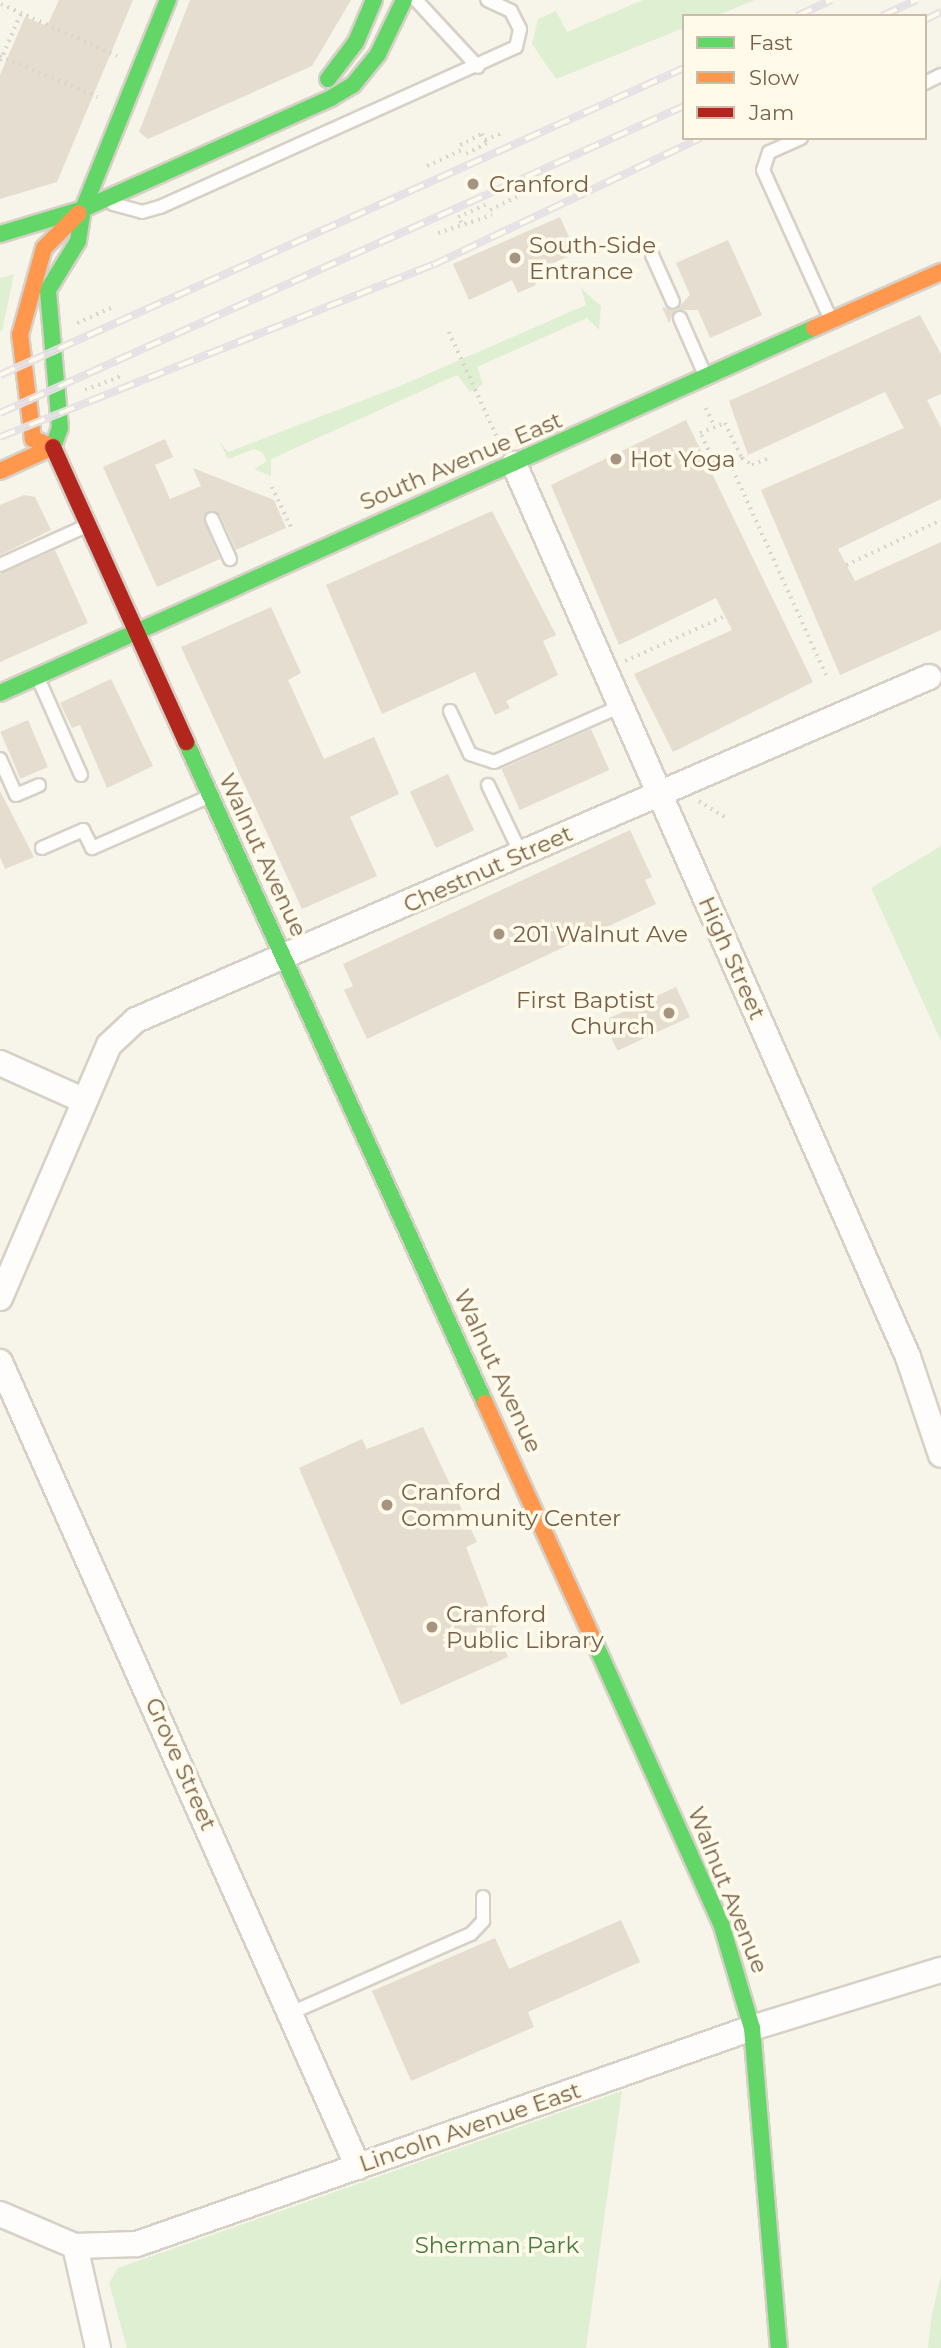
<!DOCTYPE html>
<style>
body{margin:0}
#map{position:relative;width:941px;height:2348px;overflow:hidden;background:#f7f4e9;font-family:Montserrat,sans-serif}
div>[style]{position:absolute}
.green>*{inset:0;background:#dff0d2}
.building>*{inset:0;background:#e4ddd0;transform-origin:0 0}
.path>*{height:3.5px;margin-top:-1.75px;transform-origin:0;background:repeating-linear-gradient(90deg,#dad4cb 0 2px,transparent 0 7px)}
.roads{filter:drop-shadow(2px 0 #d6d0c6) drop-shadow(-2px 0 #d6d0c6) drop-shadow(0 2px #d6d0c6) drop-shadow(0 -2px #d6d0c6)}
.lane>*{height:12px;margin:-6px;padding:0 6px;transform-origin:6px;border-radius:6px;background:#fefdfc}
.street>*{height:24px;margin:-12px;padding:0 12px;transform-origin:12px;border-radius:12px;background:#fefdfc}
.fast>*{height:16px;margin:-8px;padding:0 8px;transform-origin:8px;border-radius:8px;background:#63d668}
.slow>*{height:16px;margin:-8px;padding:0 8px;transform-origin:8px;border-radius:8px;background:#ff974d}
.jam>*{height:16px;margin:-8px;padding:0 8px;transform-origin:8px;border-radius:8px;background:#b3261e}
.rail>*{height:8px;margin-top:-4px;transform-origin:0;background:repeating-linear-gradient(90deg,#fffaea 0 16px,#e5e1e5 0 32px);box-sizing:border-box;border-block:2px solid #e5e1e5}
.dots>*{width:19px;height:19px;translate:-50% -50%;box-sizing:border-box;border:4px solid #fffaea;border-radius:50%}
span{translate:-50% -50%;white-space:nowrap;text-align:center;line-height:1.15;-webkit-text-stroke:7px #fffaea;paint-order:stroke}
.poi-label{font-size:23px;color:#776047}
.left{translate:0 -50%;text-align:left}
.right{translate:-100% -50%;text-align:right}
.street-label{font-size:23px;color:#776047}
.park-label{font-size:23px;color:#467e3f}
.legend{position:absolute;left:682px;top:14px;width:245px;height:126px;box-sizing:border-box;background:#fffaea;border:2px solid #c9bca9;margin:0;padding:9px 12px;list-style:none;font-size:21px;color:#776047}
.legend li{display:flex;align-items:center;gap:14px;height:35px}
.legend b{width:35px;border:2px solid #c9bca9}
</style>
<div id="map">
<div class="green">
<div style="clip-path:polygon(643px 0,755px 0,716px 16px,684px 16px,684px 28px,556px 79px,532px 44px,538px 19px,556px 11px,567px 32px)"></div>
<div style="clip-path:polygon(14px 274px,2px 331px,0 331px,0 278px)"></div>
<div style="clip-path:polygon(581px 288px,601px 306px,599px 330px,587px 318px,477px 367px,483px 384px,470px 392px,457px 375px,271px 459px,271px 476px,254px 469px,266px 462px,263px 453px,254px 449px,228px 459px,219px 441px,228px 452px,400px 386px,586px 305px)"></div>
<div style="clip-path:polygon(941px 846px,941px 1041px,871px 888px)"></div>
<div style="clip-path:polygon(622px 2091px,586px 2348px,127px 2348px,109px 2283px,118px 2268px)"></div>
<div style="clip-path:polygon(941px 2275px,941px 2348px,928px 2348px,931px 2319px)"></div>
</div>
<div class="building">
<div style="clip-path:polygon(59px 0,133px 0,57px 182px,0 199px,0 75px,25px 17px,47px 26px)"></div>
<div style="clip-path:polygon(190px 0,351px 0,312px 66px,148px 139px,139px 132px)"></div>
<div style="clip-path:polygon(560px 217px,576px 253px,531px 273px,536px 285px,518px 293px,512px 280px,469px 300px,453px 264px)"></div>
<div style="clip-path:polygon(728px 240px,762px 315px,710px 338px,698px 310px,676px 310px,669px 323px,662px 307px,676px 310px,690px 295px,676px 263px)"></div>
<div style="clip-path:polygon(920px 315px,941px 354px,941px 394px,927px 400px,941px 428px,941px 499px,838px 549px,855px 581px,941px 542px,941px 630px,840px 675px,761px 490px,904px 428px,885px 392px,748px 455px,729px 401px)"></div>
<div style="clip-path:polygon(686px 420px,813px 682px,673px 752px,634px 674px,732px 630px,716px 598px,619px 645px,551px 485px)"></div>
<div style="clip-path:polygon(165px 439px,173px 457px,155px 465px,170px 499px,201px 486px,193px 468px,274px 500px,286px 528px,236px 550px,220px 515px,208px 511px,204px 522px,220px 559px,157px 587px,103px 467px)"></div>
<div style="clip-path:polygon(24px 495px,35px 497px,51px 530px,0 555px,0 505px)"></div>
<div style="clip-path:polygon(492px 511px,556px 635px,543px 641px,558px 675px,506px 701px,510px 708px,495px 715px,475px 672px,382px 714px,326px 585px)"></div>
<div style="clip-path:polygon(55px 550px,88px 623px,0 662px,0 574px)"></div>
<div style="clip-path:polygon(271px 607px,301px 673px,288px 680px,324px 759px,374px 737px,399px 794px,350px 817px,377px 876px,302px 909px,181px 647px)"></div>
<div style="clip-path:polygon(111px 679px,153px 766px,107px 788px,80px 725px,72px 728px,60px 703px)"></div>
<div style="left:28px;top:720px;width:51px;height:30px;rotate:67deg"></div>
<div style="left:591px;top:729px;width:45px;height:98px;rotate:66deg"></div>
<div style="left:448px;top:774px;width:62px;height:42px;rotate:65deg"></div>
<div style="clip-path:polygon(0 791px,34px 857px,5px 869px,0 857px)"></div>
<div style="clip-path:polygon(630px 830px,652px 877px,645px 880px,656px 904px,367px 1039px,344px 990px,353px 986px,343px 964px)"></div>
<div style="left:676px;top:987px;width:33px;height:80px;rotate:65deg"></div>
<div style="clip-path:polygon(423px 1427px,477px 1542px,466px 1547px,508px 1657px,401px 1705px,299px 1468px,362px 1439px,367px 1449px)"></div>
<div style="clip-path:polygon(621px 1920px,640px 1962px,528px 2012px,534px 2027px,411px 2081px,372px 1991px,495px 1938px,509px 1969px)"></div>
</div>
<div class="path">
<div style="left:1px;top:4px;width:127px;rotate:24.1deg"></div>
<div style="left:0;top:56px;width:106px;rotate:22.7deg"></div>
<div style="left:0;top:61px;width:52px;rotate:-66.4deg"></div>
<div style="left:485px;top:140px;width:18px;rotate:-22deg"></div>
<div style="left:460px;top:145px;width:25px;rotate:-27deg"></div>
<div style="left:482px;top:134px;width:11px;rotate:63deg"></div>
<div style="left:487px;top:144px;width:25px;rotate:154deg"></div>
<div style="left:427px;top:166px;width:38px;rotate:-25deg"></div>
<div style="left:490px;top:210px;width:30px;rotate:-26deg"></div>
<div style="left:461px;top:223px;width:7px;rotate:-117deg"></div>
<div style="left:458px;top:217px;width:32px;rotate:-24deg"></div>
<div style="left:438px;top:233px;width:57px;rotate:-18.4deg"></div>
<div style="left:77px;top:323px;width:42px;rotate:-24.1deg"></div>
<div style="left:449px;top:332px;width:118px;rotate:65.4deg"></div>
<div style="left:85px;top:390px;width:42px;rotate:-21deg"></div>
<div style="left:706px;top:408px;width:21px;rotate:65deg"></div>
<div style="left:742px;top:458px;width:12px;rotate:35deg"></div>
<div style="left:752px;top:465px;width:21px;rotate:-23deg"></div>
<div style="left:730px;top:463px;width:14px;rotate:155deg"></div>
<div style="left:717px;top:469px;width:40px;rotate:-115deg"></div>
<div style="left:700px;top:433px;width:27px;rotate:-22deg"></div>
<div style="left:725px;top:423px;width:39px;rotate:64deg"></div>
<div style="left:742px;top:458px;width:13px;rotate:157deg"></div>
<div style="left:730px;top:463px;width:237px;rotate:65.6deg"></div>
<div style="left:272px;top:487px;width:47px;rotate:64.5deg"></div>
<div style="left:846px;top:565px;width:103px;rotate:-25.3deg"></div>
<div style="left:625px;top:661px;width:110px;rotate:-24.2deg"></div>
<div style="left:699px;top:801px;width:32px;rotate:32deg"></div>
</div>
<div class="roads">
<div class="lane">
<div style="left:416px;top:0;width:91px;rotate:47.2deg"></div>
<div style="left:925px;top:83px;width:18px;rotate:-27deg"></div>
<div style="left:801px;top:138px;width:35px;rotate:156deg"></div>
<div style="left:769px;top:152px;width:19px;rotate:108deg"></div>
<div style="left:763px;top:170px;width:165px;rotate:65.6deg"></div>
<div style="left:113px;top:204px;width:30px;rotate:15deg"></div>
<div style="left:142px;top:212px;width:19px;rotate:-16deg"></div>
<div style="left:160px;top:207px;width:390px;rotate:-24.2deg"></div>
<div style="left:516px;top:47px;width:18px;rotate:-77deg"></div>
<div style="left:520px;top:29px;width:20px;rotate:-117deg"></div>
<div style="left:511px;top:11px;width:26px;rotate:-155deg"></div>
<div style="left:652px;top:255px;width:51px;rotate:65.9deg"></div>
<div style="left:680px;top:318px;width:62px;rotate:66.3deg"></div>
<div style="left:212px;top:519px;width:44px;rotate:65.8deg"></div>
<div style="left:0;top:565px;width:94px;rotate:-24.4deg"></div>
<div style="left:38px;top:678px;width:106px;rotate:66.1deg"></div>
<div style="left:450px;top:711px;width:47px;rotate:65.1deg"></div>
<div style="left:470px;top:754px;width:25px;rotate:18deg"></div>
<div style="left:494px;top:762px;width:139px;rotate:-23.8deg"></div>
<div style="left:0;top:759px;width:39px;rotate:66deg"></div>
<div style="left:16px;top:795px;width:25px;rotate:-23deg"></div>
<div style="left:488px;top:785px;width:76px;rotate:64.4deg"></div>
<div style="left:42px;top:848px;width:45px;rotate:-23.7deg"></div>
<div style="left:83px;top:830px;width:20px;rotate:63deg"></div>
<div style="left:92px;top:848px;width:127px;rotate:-23.7deg"></div>
<div style="left:293px;top:2012px;width:194px;rotate:-23.7deg"></div>
<div style="left:471px;top:1934px;width:18px;rotate:-47deg"></div>
<div style="left:483px;top:1921px;width:24px;rotate:-90deg"></div>
</div>
<div class="street">
<div style="left:514px;top:464px;width:976px;rotate:66.19deg"></div>
<div style="left:908px;top:1357px;width:103px;rotate:71.4deg"></div>
<div style="left:0;top:1063px;width:93px;rotate:24.1deg"></div>
<div style="left:0;top:1298px;width:275px;rotate:-66.7deg"></div>
<div style="left:109px;top:1045px;width:37px;rotate:-43deg"></div>
<div style="left:136px;top:1020px;width:864px;rotate:-23.39deg"></div>
<div style="left:0;top:1362px;width:881px;rotate:66.02deg"></div>
<div style="left:0;top:2214px;width:82px;rotate:23.1deg"></div>
<div style="left:75px;top:2246px;width:62px;rotate:-1.8deg"></div>
<div style="left:137px;top:2244px;width:652px;rotate:-19.35deg"></div>
<div style="left:752px;top:2028px;width:198px;rotate:-17.1deg"></div>
<div style="left:75px;top:2246px;width:105px;rotate:77.3deg"></div>
</div>
<div class="fast">
<div style="left:328px;top:79px;width:46px;rotate:-52.9deg"></div>
<div style="left:356px;top:42px;width:46px;rotate:-66.8deg"></div>
<div style="left:0;top:234px;width:87px;rotate:-16.8deg"></div>
<div style="left:83px;top:209px;width:272px;rotate:-24.1deg"></div>
<div style="left:331px;top:98px;width:26px;rotate:-31deg"></div>
<div style="left:353px;top:85px;width:40px;rotate:-51deg"></div>
<div style="left:378px;top:54px;width:60px;rotate:-64.3deg"></div>
<div style="left:53px;top:447px;width:20px;rotate:-70deg"></div>
<div style="left:60px;top:428px;width:139px;rotate:-95deg"></div>
<div style="left:48px;top:290px;width:57px;rotate:-58.5deg"></div>
<div style="left:78px;top:241px;width:32px;rotate:-81deg"></div>
<div style="left:83px;top:209px;width:226px;rotate:-67.9deg"></div>
<div style="left:0;top:693px;width:892px;rotate:-24.15deg"></div>
<div style="left:186px;top:742px;width:725px;rotate:65.66deg"></div>
<div style="left:594px;top:1641px;width:309px;rotate:65.8deg"></div>
<div style="left:721px;top:1923px;width:109px;rotate:73.6deg"></div>
<div style="left:752px;top:2028px;width:321px;rotate:85.2deg"></div>
</div>
<div class="slow">
<div style="left:814px;top:328px;width:139px;rotate:-23.8deg"></div>
<div style="left:53px;top:447px;width:22px;rotate:-158deg"></div>
<div style="left:33px;top:439px;width:105px;rotate:-97.1deg"></div>
<div style="left:20px;top:335px;width:90px;rotate:-74.6deg"></div>
<div style="left:44px;top:248px;width:49px;rotate:-45deg"></div>
<div style="left:0;top:471px;width:58px;rotate:-24.4deg"></div>
<div style="left:485px;top:1403px;width:262px;rotate:65.4deg"></div>
</div>
<div class="jam">
<div style="left:53px;top:447px;width:324px;rotate:65.7deg"></div>
</div>
</div>
<div class="rail">
<div style="left:797px;top:16px;width:38px;rotate:-25deg"></div>
<div style="left:882px;top:16px;width:38px;rotate:-25deg"></div>
<div style="left:925px;top:20px;width:18px;rotate:-27deg"></div>
<div style="left:0;top:375px;width:750px;rotate:-24.17deg"></div>
<div style="left:0;top:413px;width:750px;rotate:-24.17deg"></div>
<div style="left:0;top:437px;width:466px;rotate:-21.7deg"></div>
<div style="left:433px;top:265px;width:297px;rotate:-25.4deg"></div>
</div>
<div class="dots">
<div style="left:473px;top:184px;background:#a49480"></div>
<div style="left:515px;top:258px;background:#a49480"></div>
<div style="left:616px;top:459px;background:#a49480"></div>
<div style="left:499px;top:934px;background:#a49480"></div>
<div style="left:669px;top:1013px;background:#a49480"></div>
<div style="left:387px;top:1505px;background:#a49480"></div>
<div style="left:432px;top:1627px;background:#a49480"></div>
</div>
<div class="poi-label">
<span class="left" style="left:489px;top:184px">Cranford</span>
<span class="left" style="left:529px;top:258px">South-Side<br>Entrance</span>
<span class="left" style="left:630px;top:459px">Hot Yoga</span>
<span class="left" style="left:513px;top:934px">201 Walnut Ave</span>
<span class="right" style="left:655px;top:1013px">First Baptist<br>Church</span>
<span class="left" style="left:401px;top:1505px">Cranford<br>Community Center</span>
<span class="left" style="left:446px;top:1627px">Cranford<br>Public Library</span>
</div>
<div class="street-label">
<span style="left:461px;top:461px;rotate:-23deg">South Avenue East</span>
<span style="left:263px;top:855px;rotate:65deg">Walnut Avenue</span>
<span style="left:488px;top:869px;rotate:-24deg">Chestnut Street</span>
<span style="left:732px;top:958px;rotate:66deg">High Street</span>
<span style="left:498px;top:1371px;rotate:65deg">Walnut Avenue</span>
<span style="left:181px;top:1764px;rotate:66deg">Grove Street</span>
<span style="left:728px;top:1890px;rotate:68deg">Walnut Avenue</span>
<span style="left:470px;top:2127px;rotate:-19deg">Lincoln Avenue East</span>
</div>
<div class="park-label">
<span style="left:497px;top:2245px">Sherman Park</span>
</div>
<ul class="legend">
<li><b style="height:9px;background:#63d668"></b>Fast</li>
<li><b style="height:9px;background:#ff974d"></b>Slow</li>
<li><b style="height:9px;background:#b3261e"></b>Jam</li>
</ul>
</div>
